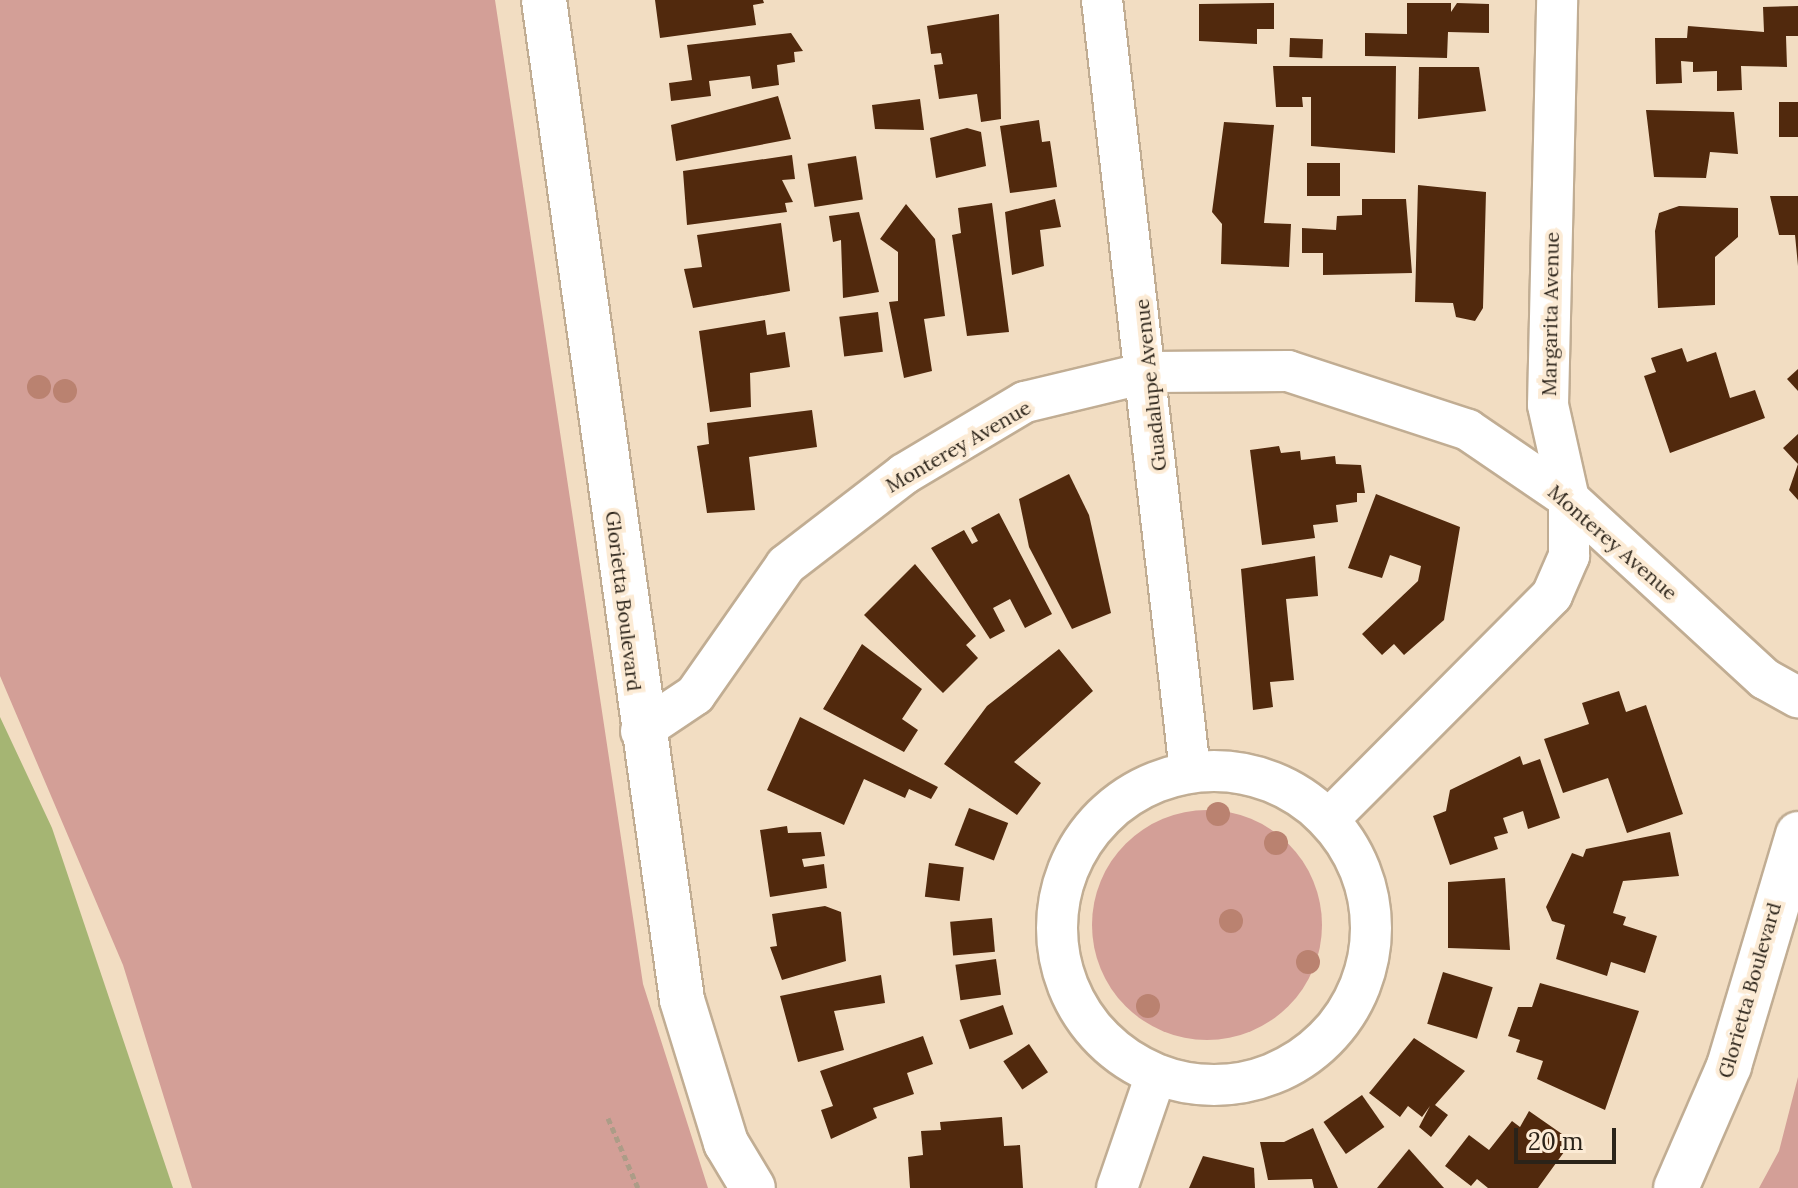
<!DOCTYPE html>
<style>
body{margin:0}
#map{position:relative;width:1798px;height:1188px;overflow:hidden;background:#f2ddc2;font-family:Lora,serif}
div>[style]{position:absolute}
.green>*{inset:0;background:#d39f97}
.round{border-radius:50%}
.water>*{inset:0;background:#a5b573}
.building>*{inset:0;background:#51290d;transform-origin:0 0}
.path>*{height:5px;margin-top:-2.5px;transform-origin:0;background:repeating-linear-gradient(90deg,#ac9c87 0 6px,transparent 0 10px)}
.roads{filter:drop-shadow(2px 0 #c1ad93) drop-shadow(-2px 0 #c1ad93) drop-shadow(0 2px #c1ad93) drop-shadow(0 -2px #c1ad93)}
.minor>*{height:40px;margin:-20px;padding:0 20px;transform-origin:20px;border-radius:20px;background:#fff}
.minor>.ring{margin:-20px;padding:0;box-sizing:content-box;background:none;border:40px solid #fff;border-radius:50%}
.tertiary>*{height:44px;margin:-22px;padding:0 22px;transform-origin:22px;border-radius:22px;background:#fff}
.trees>*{width:24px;height:24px;margin:-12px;border-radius:50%;background:#ba8270}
span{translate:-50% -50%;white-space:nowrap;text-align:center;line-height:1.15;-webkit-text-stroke:8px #fcebd5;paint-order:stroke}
.street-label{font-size:20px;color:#2b2319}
.scale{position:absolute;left:1514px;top:1128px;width:102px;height:36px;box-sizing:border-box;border:4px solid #2b2319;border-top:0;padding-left:10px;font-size:24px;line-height:28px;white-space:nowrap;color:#2b2319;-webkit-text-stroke:6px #fcebd5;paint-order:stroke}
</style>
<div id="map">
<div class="green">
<div style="clip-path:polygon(0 0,495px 0,643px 984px,708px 1188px,192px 1188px,123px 965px,0 676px)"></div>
<div class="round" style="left:1092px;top:810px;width:230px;height:230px"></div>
<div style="clip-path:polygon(1798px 1077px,1798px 1188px,1759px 1188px,1779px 1151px)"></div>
</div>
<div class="water">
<div style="clip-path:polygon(0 717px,52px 828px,173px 1188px,0 1188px)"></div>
</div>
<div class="building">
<div style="clip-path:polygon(655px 0,763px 0,764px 3px,753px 5px,756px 25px,660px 38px)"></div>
<div style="clip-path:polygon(1274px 3px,1274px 29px,1257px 29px,1257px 44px,1199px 41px,1199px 4px)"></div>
<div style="clip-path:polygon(1407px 3px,1451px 3px,1451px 12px,1457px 3px,1489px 4px,1489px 33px,1448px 32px,1447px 58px,1365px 56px,1365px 33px,1407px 34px)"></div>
<div style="clip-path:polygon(1798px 6px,1798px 36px,1786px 36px,1787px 67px,1741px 66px,1742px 90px,1717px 91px,1717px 71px,1693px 72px,1693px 62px,1681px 61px,1682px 83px,1656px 84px,1655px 38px,1687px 38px,1688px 26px,1764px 32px,1763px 7px)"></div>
<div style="clip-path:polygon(999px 14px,1001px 119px,981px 122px,977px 94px,939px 99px,934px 65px,943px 64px,941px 53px,931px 54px,927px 26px)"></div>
<div style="clip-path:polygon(791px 33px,803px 51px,794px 52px,795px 62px,777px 65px,779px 85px,752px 89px,750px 76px,709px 81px,711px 96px,671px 101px,669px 83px,692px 80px,687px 45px)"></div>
<div style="left:1290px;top:38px;width:33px;height:19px;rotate:2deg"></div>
<div style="clip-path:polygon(1273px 66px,1396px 66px,1395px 153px,1311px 146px,1311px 97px,1302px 97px,1303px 107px,1276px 107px)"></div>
<div style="clip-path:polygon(1419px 67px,1479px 67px,1486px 111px,1418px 119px)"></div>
<div style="clip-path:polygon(778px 96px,791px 139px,676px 161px,671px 125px)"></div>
<div style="clip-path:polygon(920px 99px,924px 130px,875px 129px,872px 105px)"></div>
<div style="left:1779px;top:102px;width:19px;height:35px"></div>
<div style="clip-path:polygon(1646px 110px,1734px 112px,1738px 154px,1710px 152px,1706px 178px,1654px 177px)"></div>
<div style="clip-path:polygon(1039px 120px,1042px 142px,1050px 141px,1057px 187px,1010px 193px,1000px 126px)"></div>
<div style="clip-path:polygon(1224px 122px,1274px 125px,1264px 223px,1291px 224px,1289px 267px,1221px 264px,1222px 224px,1212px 212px)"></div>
<div style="clip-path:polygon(967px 128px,981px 132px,986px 166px,936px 178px,930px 138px)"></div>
<div style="clip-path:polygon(792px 155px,795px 179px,782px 180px,793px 202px,785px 203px,787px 212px,687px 225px,683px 171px)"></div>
<div style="left:856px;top:156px;width:44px;height:49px;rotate:81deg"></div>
<div style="left:1307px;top:163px;width:33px;height:33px"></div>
<div style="clip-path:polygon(1418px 185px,1486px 192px,1483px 308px,1475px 321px,1456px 317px,1453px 303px,1415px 302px)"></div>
<div style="clip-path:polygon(1770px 196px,1798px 196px,1798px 266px,1795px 235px,1779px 235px)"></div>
<div style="clip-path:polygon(1055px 199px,1061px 227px,1040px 230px,1044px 266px,1012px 275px,1005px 212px)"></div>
<div style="clip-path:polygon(1362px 199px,1406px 199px,1412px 273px,1323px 275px,1323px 253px,1302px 253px,1302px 228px,1336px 230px,1337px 216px,1362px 215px)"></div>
<div style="clip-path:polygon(992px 203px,1009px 332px,967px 336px,952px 235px,961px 233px,958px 208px)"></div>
<div style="clip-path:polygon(906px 204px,935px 239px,945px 316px,924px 319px,932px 371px,904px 378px,889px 302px,898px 301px,898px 252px,880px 239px)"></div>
<div style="clip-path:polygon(1679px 206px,1738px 208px,1738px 237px,1715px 257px,1715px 305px,1658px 308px,1655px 231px,1659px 213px)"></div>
<div style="clip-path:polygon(859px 212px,879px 292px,843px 298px,841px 240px,833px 242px,829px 216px)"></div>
<div style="clip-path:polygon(781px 223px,790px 291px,693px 308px,684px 269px,702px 267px,697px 235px)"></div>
<div style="left:878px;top:312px;width:40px;height:39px;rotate:83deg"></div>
<div style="clip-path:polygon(765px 320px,767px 335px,785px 332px,790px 367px,750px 373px,751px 407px,710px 412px,699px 331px)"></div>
<div style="clip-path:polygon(1682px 348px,1687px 362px,1716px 352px,1730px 398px,1755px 390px,1765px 418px,1670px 453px,1644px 376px,1656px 372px,1651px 358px)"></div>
<div style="clip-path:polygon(1798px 369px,1798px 391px,1787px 379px)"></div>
<div style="clip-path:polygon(812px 410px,817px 447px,749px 457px,755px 510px,707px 513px,697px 446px,709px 444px,707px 423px)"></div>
<div style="clip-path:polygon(1798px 434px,1798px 500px,1789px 490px,1798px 464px,1783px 448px)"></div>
<div style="clip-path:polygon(1279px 446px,1281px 453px,1300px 451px,1301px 460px,1335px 456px,1336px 464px,1361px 465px,1365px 493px,1357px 493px,1357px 502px,1336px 505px,1338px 522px,1313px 525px,1315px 538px,1262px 545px,1250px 450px)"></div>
<div style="clip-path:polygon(1069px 474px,1089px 515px,1111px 613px,1072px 629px,1029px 547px,1019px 499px)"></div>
<div style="clip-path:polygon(1376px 494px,1460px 527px,1444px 620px,1404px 655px,1394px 644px,1382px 655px,1362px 634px,1418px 581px,1421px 566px,1390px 555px,1382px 578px,1348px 568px)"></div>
<div style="clip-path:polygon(999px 513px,1052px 614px,1025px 628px,1010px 599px,993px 608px,1005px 631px,990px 639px,931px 548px,964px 530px,972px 544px,978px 541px,971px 528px)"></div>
<div style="clip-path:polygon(1315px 556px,1318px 596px,1286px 599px,1294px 680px,1270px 682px,1273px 707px,1253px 710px,1241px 569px)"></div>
<div style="clip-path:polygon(915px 564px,976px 636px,966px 645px,978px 658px,943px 693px,864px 615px)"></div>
<div style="clip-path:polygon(862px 644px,922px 689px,902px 719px,918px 730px,904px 752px,823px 709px)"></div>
<div style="clip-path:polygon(1059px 649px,1093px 691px,1014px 762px,1041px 783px,1017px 815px,944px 764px,987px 706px)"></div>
<div style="clip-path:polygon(1619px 691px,1626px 712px,1646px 705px,1683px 814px,1627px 833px,1608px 778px,1563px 793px,1544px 739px,1589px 724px,1582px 703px)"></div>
<div style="clip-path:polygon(800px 717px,938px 787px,931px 799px,909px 789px,905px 798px,864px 779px,844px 825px,767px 790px)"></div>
<div style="clip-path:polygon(1520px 756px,1523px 765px,1540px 759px,1560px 818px,1528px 829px,1523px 811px,1503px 818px,1508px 833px,1494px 837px,1498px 849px,1450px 865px,1433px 816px,1446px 811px,1450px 790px)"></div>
<div style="left:969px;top:808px;width:42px;height:40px;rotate:21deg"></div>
<div style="clip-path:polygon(787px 826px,788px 833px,821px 832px,825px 856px,802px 859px,804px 867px,824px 864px,827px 888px,770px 897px,760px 830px)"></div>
<div style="clip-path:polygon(1670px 832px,1679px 876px,1623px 881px,1613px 913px,1626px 917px,1623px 925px,1657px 936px,1645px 973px,1611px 962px,1607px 976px,1556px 959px,1565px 925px,1552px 921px,1546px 907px,1572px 853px,1583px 857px,1586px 849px)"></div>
<div style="left:929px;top:863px;width:35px;height:34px;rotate:7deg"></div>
<div style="clip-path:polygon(1505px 878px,1510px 950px,1448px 948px,1448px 882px)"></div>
<div style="clip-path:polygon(825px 906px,841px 912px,846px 961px,782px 980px,770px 947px,777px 946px,772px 914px)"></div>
<div style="left:992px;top:918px;width:34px;height:42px;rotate:85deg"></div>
<div style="left:996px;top:959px;width:36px;height:41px;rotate:82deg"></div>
<div style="left:1443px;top:972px;width:52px;height:54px;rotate:17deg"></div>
<div style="clip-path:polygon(881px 975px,885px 1003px,834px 1011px,844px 1050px,798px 1062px,780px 996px)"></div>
<div style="clip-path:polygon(1540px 983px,1639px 1011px,1605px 1110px,1537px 1079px,1543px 1061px,1516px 1052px,1520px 1040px,1508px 1036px,1518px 1007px,1532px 1007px)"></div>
<div style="left:1003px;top:1005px;width:31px;height:46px;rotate:71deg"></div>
<div style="clip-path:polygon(923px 1036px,933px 1064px,907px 1073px,914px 1094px,873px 1108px,877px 1118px,831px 1139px,821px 1110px,833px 1106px,820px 1071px)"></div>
<div style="clip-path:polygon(1414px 1038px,1465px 1071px,1435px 1105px,1448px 1115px,1431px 1137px,1419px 1127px,1430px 1106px,1422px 1117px,1408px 1106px,1400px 1117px,1369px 1093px)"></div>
<div style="left:1029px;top:1044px;width:34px;height:31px;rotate:56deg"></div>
<div style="left:1362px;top:1095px;width:39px;height:47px;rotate:55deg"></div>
<div style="clip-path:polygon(1529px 1111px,1572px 1141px,1538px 1188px,1488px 1188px,1477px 1179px,1471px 1186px,1445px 1166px,1469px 1135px,1489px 1150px,1512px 1121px,1520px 1127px)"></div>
<div style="clip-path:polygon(1002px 1117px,1004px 1146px,1020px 1145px,1023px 1188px,910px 1188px,908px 1157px,923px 1155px,921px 1131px,941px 1130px,940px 1122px)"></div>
<div style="clip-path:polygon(1313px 1128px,1338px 1188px,1314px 1188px,1312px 1179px,1268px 1180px,1260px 1142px,1284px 1142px)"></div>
<div style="clip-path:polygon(1409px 1149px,1444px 1188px,1377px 1188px)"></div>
<div style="clip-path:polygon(1203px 1156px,1254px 1168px,1255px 1188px,1189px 1188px)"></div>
</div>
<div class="path">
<div style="left:608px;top:1118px;width:76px;rotate:66.8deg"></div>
</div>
<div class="roads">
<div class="minor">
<div style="left:1102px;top:0;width:776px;rotate:83.49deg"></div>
<div style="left:641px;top:731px;width:65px;rotate:-33.7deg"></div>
<div style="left:695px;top:695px;width:159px;rotate:-55deg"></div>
<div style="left:786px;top:565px;width:149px;rotate:-37.6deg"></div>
<div style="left:904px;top:474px;width:141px;rotate:-30.8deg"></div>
<div style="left:1025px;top:402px;width:129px;rotate:-13.5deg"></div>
<div style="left:1150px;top:372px;width:138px;rotate:-0.4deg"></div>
<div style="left:1288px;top:371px;width:189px;rotate:18.1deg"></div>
<div style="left:1468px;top:430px;width:122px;rotate:34.3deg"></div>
<div style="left:1569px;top:499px;width:266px;rotate:42.6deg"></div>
<div style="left:1765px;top:679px;width:38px;rotate:29deg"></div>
<div class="ring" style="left:1057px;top:771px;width:274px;height:274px"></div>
<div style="left:1329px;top:819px;width:316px;rotate:-45.1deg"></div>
<div style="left:1552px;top:595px;width:43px;rotate:-66.4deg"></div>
<div style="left:1569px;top:556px;width:57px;rotate:-90deg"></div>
<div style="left:1569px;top:499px;width:96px;rotate:-102.6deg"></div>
<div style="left:1548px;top:405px;width:405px;rotate:-88.7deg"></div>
<div style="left:1117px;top:1188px;width:120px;rotate:-71deg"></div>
</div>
<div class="tertiary">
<div style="left:544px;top:0;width:1009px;rotate:82.14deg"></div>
<div style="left:682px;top:1000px;width:150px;rotate:72.9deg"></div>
<div style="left:726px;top:1143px;width:52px;rotate:59deg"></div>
<div style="left:1676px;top:1188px;width:133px;rotate:-66.5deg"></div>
<div style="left:1729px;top:1066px;width:242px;rotate:-73.4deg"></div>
</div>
</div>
<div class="trees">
<div style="left:39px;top:387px"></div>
<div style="left:65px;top:391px"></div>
<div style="left:1218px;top:814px"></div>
<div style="left:1276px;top:843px"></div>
<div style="left:1231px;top:921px"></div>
<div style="left:1308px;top:962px"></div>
<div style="left:1148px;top:1006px"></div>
</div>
<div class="street-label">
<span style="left:1550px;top:314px;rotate:-89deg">Margarita Avenue</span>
<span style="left:1150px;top:385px;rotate:-96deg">Guadalupe Avenue</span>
<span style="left:958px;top:446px;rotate:-30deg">Monterey Avenue</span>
<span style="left:1613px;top:542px;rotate:41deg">Monterey Avenue</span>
<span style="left:624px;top:601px;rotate:83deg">Glorietta Boulevard</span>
<span style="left:1749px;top:990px;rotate:-74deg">Glorietta Boulevard</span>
</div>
<div class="scale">20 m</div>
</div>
